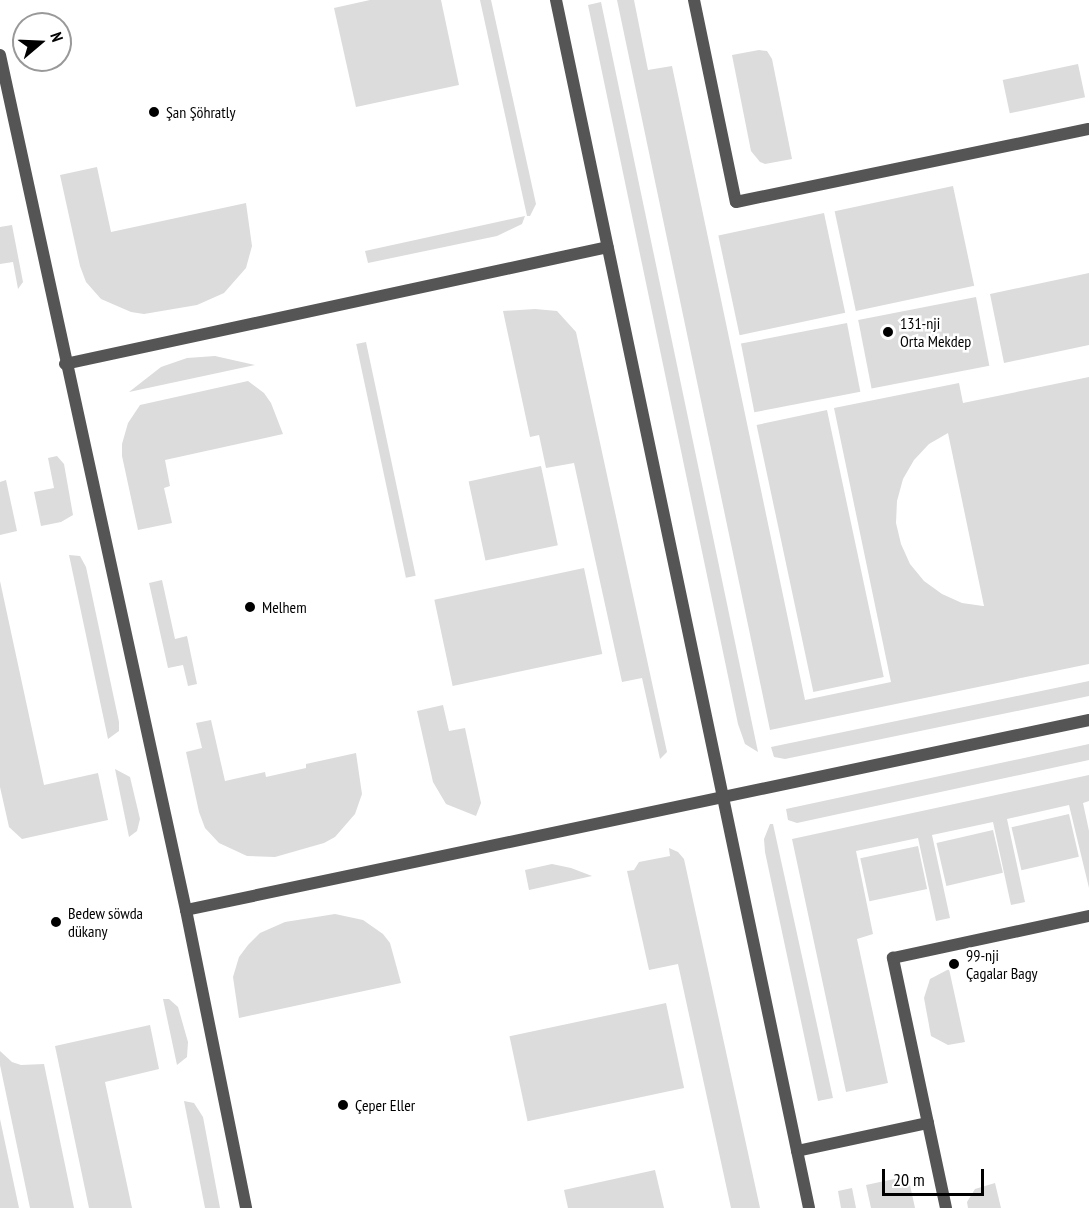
<!DOCTYPE html>
<meta charset="utf-8">
<style>
body{margin:0}
#map{position:relative;width:1089px;height:1208px;overflow:hidden;background:#fff;font-family:"PT Sans Narrow",sans-serif}
div>[style]{position:absolute}
.green>*{inset:0;background:#dcdcdc;transform-origin:0 0}
.lane>*{height:12px;margin:-6px;padding:0 6px;transform-origin:6px;border-radius:6px;background:#555}
.street>*{height:12px;margin:-6px;padding:0 6px;transform-origin:6px;border-radius:6px;background:#555}
.dots>*{width:16px;height:16px;translate:-50% -50%;box-sizing:border-box;border:3px solid #fff;border-radius:50%}
span{translate:-50% -50%;white-space:nowrap;text-align:center;line-height:1.15;-webkit-text-stroke:5px #fff;paint-order:stroke}
.poi-label{font-size:16px;color:#000}
.left{translate:0 -50%;text-align:left}
.north{position:absolute;left:12px;top:12px;width:60px;height:60px;box-sizing:border-box;background:#fff;border:2px solid #999;border-radius:50%;rotate:71deg;font-size:16px;font-weight:700;line-height:24px;text-align:center;color:#000}
.north::after{content:'';display:block;margin:auto;width:21px;height:27px;background:#000;clip-path:polygon(50% 0,100% 100%,50% 72%,0 100%)}
.scale{position:absolute;left:882px;top:1169px;width:102px;height:27px;box-sizing:border-box;border:3px solid #000;border-top:0;padding-left:8px;font-size:18px;line-height:21px;white-space:nowrap;color:#000;-webkit-text-stroke:4px #fff;paint-order:stroke}
</style>
<div id="map">
<div class="green">
<div style="clip-path:polygon(370px 0,441px 0,459px 85px,356px 107px,334px 8px)"></div>
<div style="clip-path:polygon(480px 0,491px 0,536px 204px,530px 216px,527px 216px)"></div>
<div style="clip-path:polygon(evenodd,617px 0,634px 0,648px 70px,672px 66px,805px 700px,891px 682px,834px 408px,959px 383px,963px 403px,1089px 377px,1089px 664px,770px 730px,617px 0,948px 433px,984px 606px,983px 606px,962px 603px,942px 594px,924px 581px,910px 564px,901px 544px,896px 523px,897px 501px,903px 479px,914px 460px,929px 444px,948px 433px)"></div>
<div style="clip-path:polygon(601px 2px,758px 752px,745px 744px,738px 724px,588px 5px)"></div>
<div style="clip-path:polygon(759px 50px,767px 51px,772px 59px,792px 159px,765px 164px,760px 162px,751px 151px,732px 55px)"></div>
<div style="left:1078px;top:64px;width:34px;height:77px;rotate:78deg"></div>
<div style="clip-path:polygon(97px 167px,111px 232px,246px 203px,252px 246px,246px 268px,224px 293px,197px 305px,144px 314px,131px 312px,101px 299px,86px 282px,80px 266px,60px 175px)"></div>
<div style="left:953px;top:186px;width:102px;height:121px;rotate:78deg"></div>
<div style="left:824px;top:213px;width:102px;height:108px;rotate:78deg"></div>
<div style="clip-path:polygon(525px 216px,522px 224px,497px 236px,368px 263px,365px 251px)"></div>
<div style="clip-path:polygon(12px 225px,23px 282px,18px 289px,13px 262px,0 264px,0 227px)"></div>
<div style="clip-path:polygon(1089px 273px,1089px 345px,1004px 363px,990px 294px)"></div>
<div style="left:976px;top:297px;width:70px;height:120px;rotate:79deg"></div>
<div style="clip-path:polygon(535px 309px,557px 311px,576px 332px,667px 752px,660px 759px,642px 678px,622px 682px,574px 463px,546px 468px,539px 435px,530px 437px,503px 311px)"></div>
<div style="left:847px;top:323px;width:70px;height:108px;rotate:79deg"></div>
<div style="left:366px;top:342px;width:239px;height:10px;rotate:78deg"></div>
<div style="clip-path:polygon(215px 356px,255px 365px,129px 392px,161px 367px,187px 358px)"></div>
<div style="clip-path:polygon(248px 381px,264px 393px,271px 403px,283px 434px,165px 460px,170px 486px,164px 488px,172px 523px,138px 530px,122px 456px,122px 444px,128px 423px,140px 405px)"></div>
<div style="left:827px;top:410px;width:273px;height:72px;rotate:78deg"></div>
<div style="clip-path:polygon(57px 456px,64px 464px,73px 515px,61px 522px,41px 526px,34px 492px,54px 488px,48px 458px)"></div>
<div style="left:541px;top:466px;width:81px;height:74px;rotate:78deg"></div>
<div style="clip-path:polygon(6px 480px,17px 531px,0 535px,0 482px)"></div>
<div style="clip-path:polygon(69px 555px,80px 556px,86px 567px,119px 722px,119px 731px,108px 739px)"></div>
<div style="left:584px;top:568px;width:88px;height:153px;rotate:78deg"></div>
<div style="clip-path:polygon(162px 580px,175px 639px,187px 636px,197px 684px,188px 686px,183px 665px,168px 668px,149px 583px)"></div>
<div style="clip-path:polygon(0 581px,44px 785px,98px 773px,108px 820px,22px 839px,9px 827px,0 787px)"></div>
<div style="clip-path:polygon(1089px 681px,1089px 696px,785px 759px,774px 757px,771px 747px)"></div>
<div style="clip-path:polygon(443px 705px,449px 731px,465px 728px,481px 803px,476px 816px,446px 804px,433px 782px,417px 711px)"></div>
<div style="clip-path:polygon(211px 720px,225px 781px,265px 772px,266px 777px,306px 768px,306px 764px,356px 753px,362px 794px,355px 814px,335px 837px,324px 843px,275px 857px,247px 856px,219px 843px,205px 828px,199px 812px,186px 752px,202px 748px,196px 723px)"></div>
<div style="clip-path:polygon(1089px 744px,1089px 760px,797px 823px,788px 820px,786px 809px)"></div>
<div style="clip-path:polygon(115px 769px,130px 777px,140px 819px,137px 831px,129px 837px)"></div>
<div style="clip-path:polygon(1089px 775px,1089px 801px,1083px 803px,1089px 831px,1089px 888px,1069px 805px,1007px 819px,1025px 902px,1011px 905px,993px 822px,932px 835px,950px 918px,936px 921px,918px 838px,856px 851px,873px 934px,857px 939px,888px 1083px,846px 1092px,792px 839px)"></div>
<div style="left:1069px;top:814px;width:44px;height:59px;rotate:77deg"></div>
<div style="clip-path:polygon(770px 824px,773px 824px,833px 1098px,818px 1101px,765px 852px,764px 839px)"></div>
<div style="left:993px;top:830px;width:44px;height:58px;rotate:77deg"></div>
<div style="left:918px;top:846px;width:44px;height:59px;rotate:78deg"></div>
<div style="clip-path:polygon(669px 848px,678px 852px,684px 859px,760px 1208px,731px 1208px,678px 964px,649px 970px,627px 871px,634px 870px,639px 862px,670px 856px)"></div>
<div style="clip-path:polygon(552px 864px,571px 868px,592px 876px,529px 890px,525px 870px)"></div>
<div style="clip-path:polygon(335px 914px,363px 920px,383px 934px,390px 943px,401px 983px,239px 1018px,233px 977px,239px 957px,248px 945px,260px 933px,285px 922px)"></div>
<div style="clip-path:polygon(949px 969px,965px 1042px,948px 1045px,931px 1036px,924px 998px,930px 979px)"></div>
<div style="clip-path:polygon(163px 999px,169px 999px,178px 1007px,188px 1042px,187px 1057px,177px 1065px)"></div>
<div style="left:666px;top:1003px;width:87px;height:160px;rotate:78deg"></div>
<div style="clip-path:polygon(150px 1025px,159px 1069px,105px 1082px,132px 1208px,89px 1208px,55px 1046px)"></div>
<div style="clip-path:polygon(0 1051px,12px 1062px,21px 1065px,44px 1064px,74px 1208px,30px 1208px,0 1065px)"></div>
<div style="clip-path:polygon(184px 1101px,194px 1103px,203px 1117px,220px 1208px,205px 1208px)"></div>
<div style="clip-path:polygon(0 1119px,19px 1208px,0 1208px)"></div>
<div style="clip-path:polygon(655px 1170px,664px 1208px,568px 1208px,564px 1190px)"></div>
<div style="clip-path:polygon(908px 1176px,915px 1208px,871px 1208px,866px 1185px)"></div>
<div style="clip-path:polygon(995px 1183px,1001px 1208px,968px 1208px,967px 1202px,975px 1189px)"></div>
<div style="clip-path:polygon(852px 1188px,856px 1208px,841px 1208px,838px 1191px)"></div>
</div>
<div class="lane">
<div style="left:694px;top:0;width:206px;rotate:78.3deg"></div>
<div style="left:736px;top:202px;width:360px;rotate:-11.7deg"></div>
<div style="left:0;top:55px;width:875px;rotate:77.73deg"></div>
<div style="left:186px;top:910px;width:304px;rotate:78.6deg"></div>
<div style="left:65px;top:364px;width:555px;rotate:-12.16deg"></div>
<div style="left:186px;top:910px;width:923px;rotate:-11.88deg"></div>
<div style="left:797px;top:1151px;width:134px;rotate:-12.1deg"></div>
<div style="left:946px;top:1208px;width:256px;rotate:-102deg"></div>
<div style="left:893px;top:958px;width:200px;rotate:-12.1deg"></div>
</div>
<div class="street">
<div style="left:556px;top:0;width:1234px;rotate:78.17deg"></div>
</div>
<div class="dots">
<div style="left:154px;top:112px;background:#000"></div>
<div style="left:888px;top:332px;background:#000"></div>
<div style="left:250px;top:607px;background:#000"></div>
<div style="left:56px;top:922px;background:#000"></div>
<div style="left:954px;top:964px;background:#000"></div>
<div style="left:343px;top:1105px;background:#000"></div>
</div>
<div class="poi-label">
<span class="left" style="left:166px;top:112px">Şan Şöhratly</span>
<span class="left" style="left:900px;top:332px">131-nji<br>Orta Mekdep</span>
<span class="left" style="left:262px;top:607px">Melhem</span>
<span class="left" style="left:68px;top:922px">Bedew söwda<br>dükany</span>
<span class="left" style="left:966px;top:964px">99-nji<br>Çagalar Bagy</span>
<span class="left" style="left:355px;top:1105px">Çeper Eller</span>
</div>
<div class="north">N</div>
<div class="scale">20 m</div>
</div>
